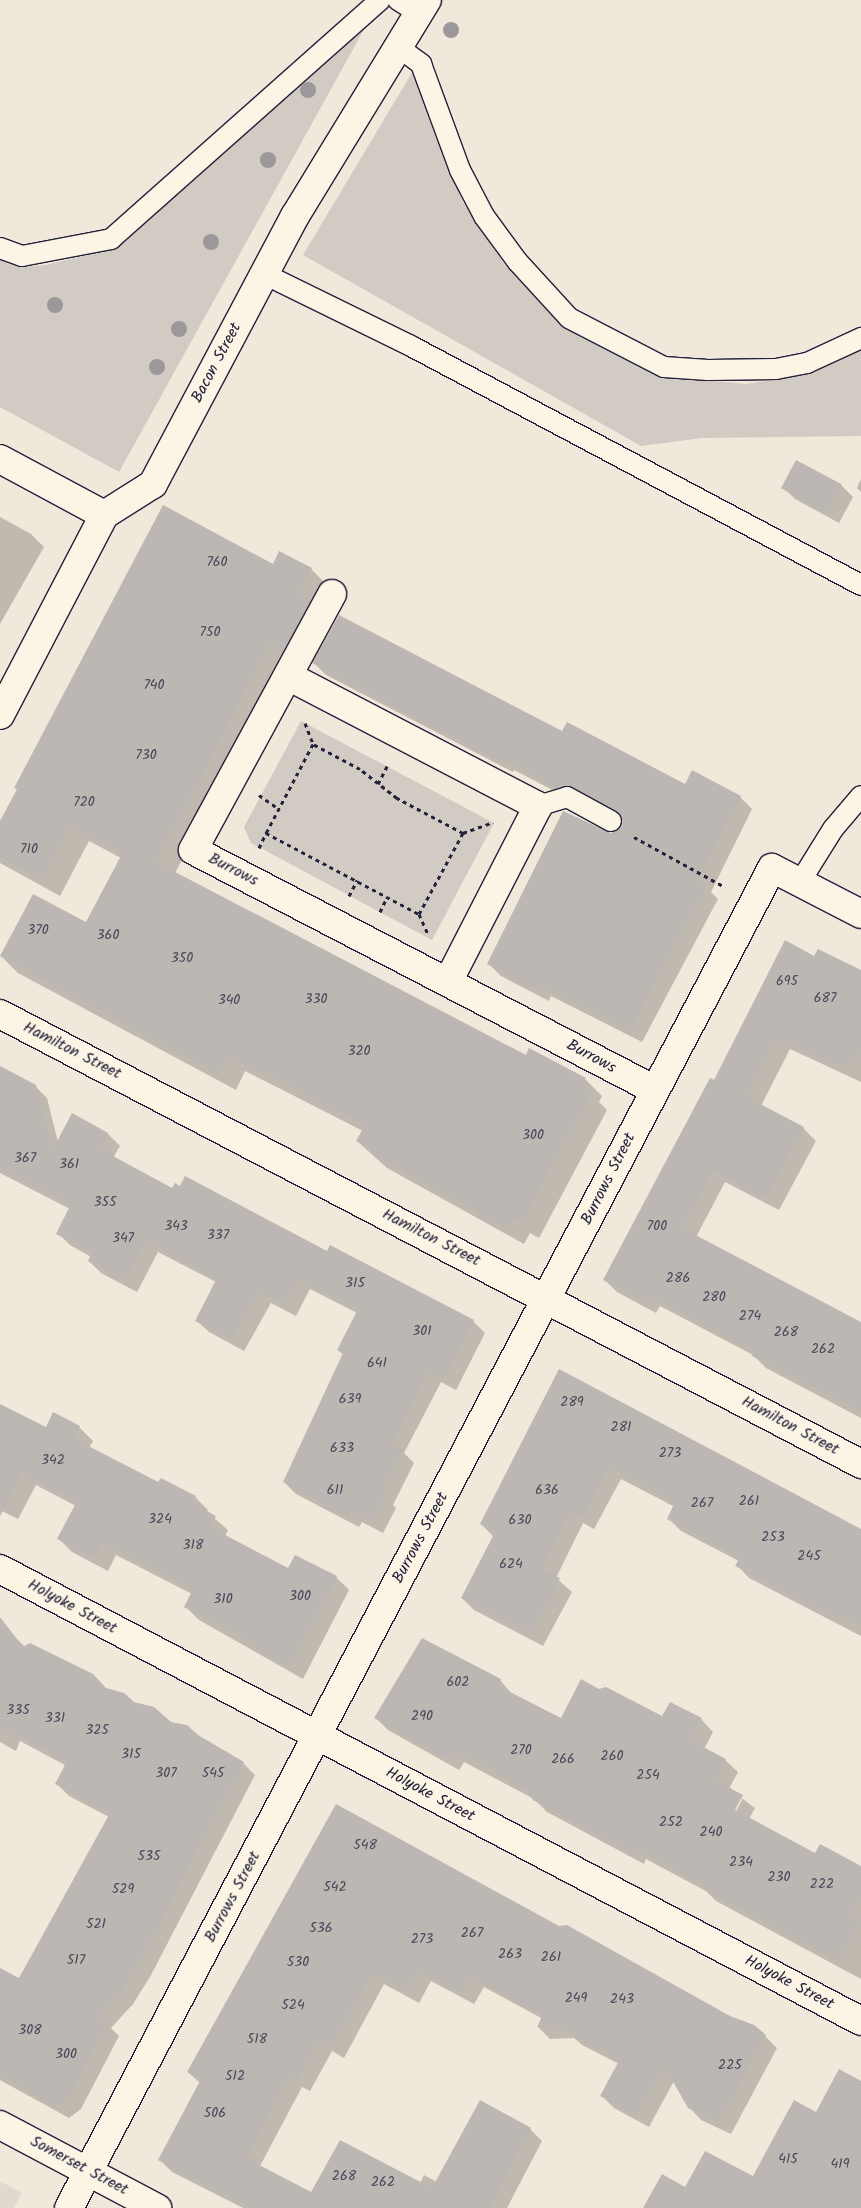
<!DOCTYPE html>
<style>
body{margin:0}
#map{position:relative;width:861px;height:2208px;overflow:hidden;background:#efe8db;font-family:Kalam,sans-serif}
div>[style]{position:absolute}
.built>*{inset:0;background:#e0d9cf}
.green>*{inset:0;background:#d1cbc3}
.shadow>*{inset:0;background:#0003}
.building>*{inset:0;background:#bcb7b3;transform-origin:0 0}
.path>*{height:3px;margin-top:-1.5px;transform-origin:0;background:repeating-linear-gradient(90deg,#22223b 0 4px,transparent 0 8px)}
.roads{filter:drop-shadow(1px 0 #22223b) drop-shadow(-1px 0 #22223b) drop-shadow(0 1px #22223b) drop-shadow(0 -1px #22223b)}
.lane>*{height:20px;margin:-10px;padding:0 10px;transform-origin:10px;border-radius:10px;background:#fcf5e5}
.street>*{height:28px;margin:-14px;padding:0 14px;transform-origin:14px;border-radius:14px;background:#fcf5e5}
.trees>*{width:16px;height:16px;margin:-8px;border-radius:50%;background:#9b979a}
span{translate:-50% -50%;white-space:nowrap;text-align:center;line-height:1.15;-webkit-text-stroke:5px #fcf5e5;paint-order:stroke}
.number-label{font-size:14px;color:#484759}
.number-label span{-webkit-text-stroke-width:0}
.street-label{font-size:16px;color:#22223b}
</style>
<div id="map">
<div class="built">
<div style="clip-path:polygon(0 2181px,22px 2193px,14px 2208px,0 2208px)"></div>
</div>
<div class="green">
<div style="clip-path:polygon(372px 15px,119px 472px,0 407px,0 258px,21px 267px,46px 265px,108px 250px)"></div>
<div style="clip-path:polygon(413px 71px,463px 202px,504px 264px,564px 326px,659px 376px,746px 384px,804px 375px,861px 350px,861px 436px,702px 438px,641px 446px,303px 255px)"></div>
<div style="clip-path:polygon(301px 721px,494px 823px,432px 940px,251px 843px,244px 827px)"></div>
</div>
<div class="shadow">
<div style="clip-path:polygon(861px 479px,861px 492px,857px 488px)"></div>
<div style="clip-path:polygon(841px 485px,853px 497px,839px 523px,795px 499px,783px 487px)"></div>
<div style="clip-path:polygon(0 517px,31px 534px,44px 547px,0 624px)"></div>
<div style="clip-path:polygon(274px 565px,311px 569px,328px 586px,175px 873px,526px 1056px,585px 1079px,602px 1096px,599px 1102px,607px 1110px,539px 1238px,530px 1233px,524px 1244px,387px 1168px,357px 1141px,363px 1131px,245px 1071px,236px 1090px,18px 973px,1px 956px,86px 924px,121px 858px,89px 841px,60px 896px,0 863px,0 822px)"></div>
<div style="clip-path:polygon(314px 663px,562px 733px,685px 786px,740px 797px,752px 809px,711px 892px,718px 899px,642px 1042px,551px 996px,549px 1001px,501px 976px,489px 964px,611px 834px,622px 828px,622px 819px,586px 798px,570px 799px,514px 770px,513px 772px,326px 675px)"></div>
<div style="clip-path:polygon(815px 957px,861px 971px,861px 1082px,790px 1049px,761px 1106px,803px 1128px,816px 1141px,779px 1210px,725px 1182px,696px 1237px,861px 1324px,861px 1418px,766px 1368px,753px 1355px,660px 1306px,656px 1313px,617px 1292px,605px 1280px,714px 1082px)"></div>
<div style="clip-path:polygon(0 1067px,35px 1086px,47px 1098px,58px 1142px,108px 1134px,120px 1146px,113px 1158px,173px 1189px,327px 1252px,473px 1321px,485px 1333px,456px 1390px,441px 1382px,404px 1453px,414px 1463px,393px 1505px,396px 1508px,383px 1533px,362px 1522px,359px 1527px,296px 1494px,284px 1482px,344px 1355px,338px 1350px,357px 1313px,310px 1289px,296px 1316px,271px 1303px,244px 1351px,209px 1332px,196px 1320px,216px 1282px,158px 1252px,137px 1292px,101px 1273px,89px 1261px,91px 1257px,70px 1245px,58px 1233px,70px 1209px,0 1173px)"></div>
<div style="clip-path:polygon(559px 1370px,861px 1530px,861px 1636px,749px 1578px,737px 1565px,739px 1561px,681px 1531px,668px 1518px,675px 1507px,621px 1479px,594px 1529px,583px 1523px,556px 1578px,572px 1592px,543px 1646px,474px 1610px,462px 1598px,494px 1537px,481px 1524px)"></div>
<div style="clip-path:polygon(0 1405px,46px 1429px,54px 1414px,79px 1427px,93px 1441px,89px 1448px,159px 1483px,195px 1497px,208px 1510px,207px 1512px,228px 1530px,225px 1536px,289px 1570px,336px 1577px,349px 1590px,303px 1679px,199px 1620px,186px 1607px,192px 1594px,116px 1555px,108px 1571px,72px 1552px,59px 1539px,76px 1506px,36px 1485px,18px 1519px,0 1510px)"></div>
<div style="clip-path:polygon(0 1629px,12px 1634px,25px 1647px,197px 1736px,243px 1763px,255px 1775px,150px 1977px,133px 2004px,111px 2028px,119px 2036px,81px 2109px,69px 2118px,0 2080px,0 1969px,19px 1980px,109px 1817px,69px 1796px,57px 1784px,66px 1766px,63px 1764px,20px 1741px,16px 1751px,0 1742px)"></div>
<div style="clip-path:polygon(evenodd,423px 1640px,500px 1680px,512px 1694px,561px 1720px,599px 1690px,663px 1718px,701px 1719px,713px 1732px,704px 1749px,725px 1760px,738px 1772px,729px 1789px,755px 1808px,749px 1819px,816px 1855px,861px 1867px,861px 1979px,716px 1901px,706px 1891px,687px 1881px,646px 1859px,644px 1864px,547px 1812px,534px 1799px,464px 1762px,459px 1770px,388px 1730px,376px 1718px,423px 1640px,740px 1798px,743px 1798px,733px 1817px,731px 1815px,740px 1798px)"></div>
<div style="clip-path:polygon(336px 1806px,729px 2018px,744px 2021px,765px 2036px,777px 2048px,731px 2134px,701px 2120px,689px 2107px,674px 2081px,649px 2127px,614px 2108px,602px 2096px,619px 2064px,582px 2045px,574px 2038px,550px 2039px,538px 2027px,543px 2019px,484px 1987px,474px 2004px,431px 1981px,419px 2003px,384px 1984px,344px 2058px,332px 2051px,310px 2091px,302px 2087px,260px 2166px,312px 2193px,420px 2183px,424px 2175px,437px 2182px,530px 2129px,542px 2141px,507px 2208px,243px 2208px,172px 2172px,160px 2160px,200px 2083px,188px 2072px)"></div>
</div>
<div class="building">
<div style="left:796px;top:460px;width:52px;height:32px;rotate:28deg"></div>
<div style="clip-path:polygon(163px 505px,273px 564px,279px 551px,312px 568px,298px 593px,311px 600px,284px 649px,271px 642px,156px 862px,526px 1055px,529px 1048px,586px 1078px,581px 1087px,591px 1093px,522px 1222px,512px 1218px,507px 1228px,369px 1151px,370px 1149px,356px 1141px,365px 1125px,291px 1086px,228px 1055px,218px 1074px,0 956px,33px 894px,86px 922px,123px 852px,72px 825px,42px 880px,0 857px,0 821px,17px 789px,14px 788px)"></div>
<div style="clip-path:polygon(339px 615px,562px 731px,567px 722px,685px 784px,692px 770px,741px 796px,698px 881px,706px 886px,630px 1031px,539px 985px,537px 990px,487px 964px,563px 811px,611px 833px,621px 827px,621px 814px,573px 787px,557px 788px,502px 758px,500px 761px,312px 663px)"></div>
<div style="clip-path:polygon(785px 940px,814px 956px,818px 949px,861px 970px,861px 1047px,849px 1069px,834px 1061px,832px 1064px,777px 1037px,747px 1097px,804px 1127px,766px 1198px,713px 1170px,682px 1228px,861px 1322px,861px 1411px,752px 1356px,754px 1351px,647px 1295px,643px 1301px,603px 1280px,710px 1078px,714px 1080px)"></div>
<div style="clip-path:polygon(0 1066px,36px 1085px,52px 1151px,72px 1113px,108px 1133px,100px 1149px,172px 1188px,175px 1183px,180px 1186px,185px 1176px,327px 1251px,330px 1245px,474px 1320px,444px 1379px,429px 1371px,391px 1444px,403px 1450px,381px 1493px,385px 1495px,371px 1522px,350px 1511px,347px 1516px,283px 1482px,343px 1353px,337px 1350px,358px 1309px,298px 1278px,284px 1305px,259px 1292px,231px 1340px,195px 1321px,217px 1278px,145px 1241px,125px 1280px,88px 1261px,92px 1252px,56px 1234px,71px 1204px,0 1168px)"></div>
<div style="clip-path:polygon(559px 1369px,861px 1529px,861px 1625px,842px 1615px,840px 1620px,735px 1566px,740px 1557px,667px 1519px,675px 1502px,608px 1467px,582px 1518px,570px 1512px,542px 1569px,560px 1578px,531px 1634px,461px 1598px,495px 1532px,480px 1524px)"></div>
<div style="clip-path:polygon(0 1404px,46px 1427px,53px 1412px,80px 1426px,73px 1438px,158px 1482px,161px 1478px,196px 1496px,192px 1503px,216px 1516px,210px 1527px,288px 1568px,295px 1555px,337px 1576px,290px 1667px,254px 1648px,255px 1644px,184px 1607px,193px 1589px,103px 1543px,95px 1558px,57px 1539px,77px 1501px,22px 1472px,0 1516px)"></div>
<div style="clip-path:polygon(0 1617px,23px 1647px,30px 1643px,93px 1674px,106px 1688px,124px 1693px,134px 1702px,154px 1707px,171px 1722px,187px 1725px,198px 1735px,244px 1762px,138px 1964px,121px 1992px,98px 2017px,108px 2023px,69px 2097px,55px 2107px,0 2074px,0 1968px,19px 1978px,110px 1813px,55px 1784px,66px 1763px,57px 1759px,58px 1756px,0 1726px)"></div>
<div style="clip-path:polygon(422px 1638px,501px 1679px,498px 1686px,561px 1718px,581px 1679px,599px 1689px,606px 1687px,662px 1716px,670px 1702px,702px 1718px,690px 1740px,726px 1759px,715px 1780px,743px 1795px,735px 1810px,815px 1853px,820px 1844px,861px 1866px,861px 1896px,851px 1915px,861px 1920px,839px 1961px,703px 1889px,705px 1886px,674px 1869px,634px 1848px,631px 1852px,533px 1800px,529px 1792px,483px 1765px,451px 1750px,447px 1759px,374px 1718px)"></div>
<div style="clip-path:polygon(336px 1804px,559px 1926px,567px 1925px,730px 2016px,754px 2025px,766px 2035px,718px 2123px,688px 2108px,664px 2066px,637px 2116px,600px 2096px,620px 2059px,568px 2033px,560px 2026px,537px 2027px,543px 2015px,471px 1976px,462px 1993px,419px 1970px,407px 1992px,371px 1973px,332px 2047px,320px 2040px,298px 2080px,290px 2076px,246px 2158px,311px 2192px,340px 2140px,432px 2188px,480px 2100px,531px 2128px,490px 2208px,252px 2208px,158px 2160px,201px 2079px,187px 2072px)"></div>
<div style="clip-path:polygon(839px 2069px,861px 2081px,861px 2208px,643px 2208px,662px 2174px,685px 2187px,705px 2151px,753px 2176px,794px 2100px,816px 2112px)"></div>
</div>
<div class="path">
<div style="left:305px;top:723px;width:22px;rotate:69deg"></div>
<div style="left:378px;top:784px;width:22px;rotate:-63deg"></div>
<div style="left:259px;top:795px;width:24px;rotate:35deg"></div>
<div style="left:463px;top:833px;width:75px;rotate:-152.1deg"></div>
<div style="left:397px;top:798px;width:47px;rotate:-141.9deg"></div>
<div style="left:360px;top:769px;width:53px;rotate:-152deg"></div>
<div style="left:313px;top:744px;width:101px;rotate:117.8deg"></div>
<div style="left:266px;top:833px;width:173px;rotate:27.9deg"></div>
<div style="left:419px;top:914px;width:92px;rotate:-61.5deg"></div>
<div style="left:463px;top:833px;width:32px;rotate:-20deg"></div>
<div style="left:634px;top:837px;width:104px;rotate:28.8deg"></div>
<div style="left:259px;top:848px;width:17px;rotate:-65deg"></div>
<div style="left:349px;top:896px;width:18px;rotate:-63deg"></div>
<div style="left:380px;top:912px;width:17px;rotate:-65deg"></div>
<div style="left:419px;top:914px;width:22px;rotate:66deg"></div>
</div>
<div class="roads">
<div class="lane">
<div style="left:398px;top:0;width:25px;rotate:32deg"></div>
<div style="left:398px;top:47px;width:29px;rotate:36deg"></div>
<div style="left:421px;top:64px;width:113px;rotate:69.8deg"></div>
<div style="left:460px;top:170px;width:52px;rotate:62.4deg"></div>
<div style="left:484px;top:216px;width:56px;rotate:53.7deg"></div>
<div style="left:517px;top:261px;width:77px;rotate:47.6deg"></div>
<div style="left:569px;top:318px;width:107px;rotate:27.3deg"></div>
<div style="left:664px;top:367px;width:44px;rotate:3.9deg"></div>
<div style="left:708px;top:370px;width:68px;rotate:-0.8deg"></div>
<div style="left:776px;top:369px;width:32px;rotate:-11deg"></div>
<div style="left:807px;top:363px;width:60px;rotate:-24.8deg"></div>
<div style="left:0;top:248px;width:23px;rotate:20deg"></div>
<div style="left:22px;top:256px;width:91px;rotate:-10.8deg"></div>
<div style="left:111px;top:239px;width:360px;rotate:-41.6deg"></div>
<div style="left:264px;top:274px;width:164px;rotate:26.1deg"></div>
<div style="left:411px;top:346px;width:510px;rotate:27.97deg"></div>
<div style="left:538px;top:806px;width:30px;rotate:-17deg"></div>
<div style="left:567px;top:797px;width:50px;rotate:28.6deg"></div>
<div style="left:800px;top:882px;width:62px;rotate:-58.1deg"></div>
<div style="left:833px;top:829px;width:43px;rotate:-49.7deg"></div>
</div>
<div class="street">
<div style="left:0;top:459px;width:118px;rotate:28.3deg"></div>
<div style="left:332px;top:594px;width:291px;rotate:118.5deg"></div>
<div style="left:193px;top:850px;width:521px;rotate:27.45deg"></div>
<div style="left:288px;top:676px;width:282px;rotate:27.5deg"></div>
<div style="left:538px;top:806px;width:198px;rotate:117.1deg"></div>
<div style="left:0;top:715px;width:225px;rotate:-62.5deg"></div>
<div style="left:104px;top:515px;width:58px;rotate:-32.3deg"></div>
<div style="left:153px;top:484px;width:303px;rotate:-62.1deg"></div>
<div style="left:295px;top:216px;width:253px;rotate:-58.6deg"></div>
<div style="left:0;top:1014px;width:972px;rotate:27.59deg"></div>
<div style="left:0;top:1569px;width:972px;rotate:27.7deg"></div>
<div style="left:0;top:2125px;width:178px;rotate:27.9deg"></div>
<div style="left:69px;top:2208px;width:1513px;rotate:-62.32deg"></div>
<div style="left:772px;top:868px;width:100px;rotate:27.3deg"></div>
</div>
</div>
<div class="trees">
<div style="left:451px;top:30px"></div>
<div style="left:308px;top:90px"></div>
<div style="left:268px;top:160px"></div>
<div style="left:211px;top:242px"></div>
<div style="left:55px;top:305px"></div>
<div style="left:179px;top:329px"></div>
<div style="left:157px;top:367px"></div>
</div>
<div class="number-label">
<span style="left:217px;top:562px">760</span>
<span style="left:210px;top:632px">750</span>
<span style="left:154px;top:685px">740</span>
<span style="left:146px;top:755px">730</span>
<span style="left:84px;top:802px">720</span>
<span style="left:29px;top:849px">710</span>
<span style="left:38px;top:930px">370</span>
<span style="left:108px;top:935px">360</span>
<span style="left:182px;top:958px">350</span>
<span style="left:787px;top:981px">695</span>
<span style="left:825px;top:998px">687</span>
<span style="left:316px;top:999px">330</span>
<span style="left:229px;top:1000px">340</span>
<span style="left:359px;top:1051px">320</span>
<span style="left:533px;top:1135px">300</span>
<span style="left:25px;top:1158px">367</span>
<span style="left:69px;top:1164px">361</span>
<span style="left:105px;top:1202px">355</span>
<span style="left:176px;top:1226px">343</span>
<span style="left:657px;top:1226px">700</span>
<span style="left:218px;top:1235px">337</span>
<span style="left:123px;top:1238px">347</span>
<span style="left:678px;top:1278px">286</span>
<span style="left:355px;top:1283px">315</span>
<span style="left:714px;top:1297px">280</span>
<span style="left:750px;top:1316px">274</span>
<span style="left:422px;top:1331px">301</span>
<span style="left:786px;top:1332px">268</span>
<span style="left:823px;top:1349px">262</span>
<span style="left:377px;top:1363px">641</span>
<span style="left:350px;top:1399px">639</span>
<span style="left:572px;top:1402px">289</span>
<span style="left:621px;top:1427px">281</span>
<span style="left:342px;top:1448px">633</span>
<span style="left:670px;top:1453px">273</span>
<span style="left:53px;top:1460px">342</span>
<span style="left:335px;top:1490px">611</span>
<span style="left:547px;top:1490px">636</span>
<span style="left:749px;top:1501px">261</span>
<span style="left:702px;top:1503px">267</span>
<span style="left:160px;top:1519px">324</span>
<span style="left:520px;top:1520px">630</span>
<span style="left:773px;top:1537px">253</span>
<span style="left:193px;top:1545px">318</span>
<span style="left:809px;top:1556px">245</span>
<span style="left:511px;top:1564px">624</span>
<span style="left:300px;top:1596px">300</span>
<span style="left:223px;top:1599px">310</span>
<span style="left:458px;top:1682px">602</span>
<span style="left:18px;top:1710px">335</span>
<span style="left:422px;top:1716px">290</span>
<span style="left:55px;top:1718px">331</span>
<span style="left:97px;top:1730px">325</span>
<span style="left:521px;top:1750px">270</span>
<span style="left:131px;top:1754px">315</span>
<span style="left:612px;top:1756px">260</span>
<span style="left:563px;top:1759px">266</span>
<span style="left:166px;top:1773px">307</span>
<span style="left:213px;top:1773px">545</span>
<span style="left:648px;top:1775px">254</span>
<span style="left:671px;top:1822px">252</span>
<span style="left:711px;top:1832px">240</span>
<span style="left:365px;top:1845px">548</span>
<span style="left:149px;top:1856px">535</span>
<span style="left:741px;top:1862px">234</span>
<span style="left:779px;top:1877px">230</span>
<span style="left:822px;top:1884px">222</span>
<span style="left:335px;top:1887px">542</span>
<span style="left:123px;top:1889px">529</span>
<span style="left:96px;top:1924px">521</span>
<span style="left:321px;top:1928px">536</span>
<span style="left:472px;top:1933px">267</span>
<span style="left:422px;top:1939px">273</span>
<span style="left:510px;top:1954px">263</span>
<span style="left:551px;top:1957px">261</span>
<span style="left:76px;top:1960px">517</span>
<span style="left:298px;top:1962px">530</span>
<span style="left:576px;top:1998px">249</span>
<span style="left:622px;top:1999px">243</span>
<span style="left:293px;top:2005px">524</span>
<span style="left:30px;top:2030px">308</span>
<span style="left:257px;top:2039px">518</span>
<span style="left:66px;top:2054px">300</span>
<span style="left:730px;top:2065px">225</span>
<span style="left:235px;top:2076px">512</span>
<span style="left:215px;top:2113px">506</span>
<span style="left:788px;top:2159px">415</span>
<span style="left:840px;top:2164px">419</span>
<span style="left:344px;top:2176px">268</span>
<span style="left:383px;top:2182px">262</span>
</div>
<div class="street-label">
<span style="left:217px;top:363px;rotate:-62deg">Bacon Street</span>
<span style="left:233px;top:870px;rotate:27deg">Burrows</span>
<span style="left:72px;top:1051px;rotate:27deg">Hamilton Street</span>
<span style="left:591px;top:1057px;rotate:28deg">Burrows</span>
<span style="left:609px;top:1179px;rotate:-63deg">Burrows Street</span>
<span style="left:431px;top:1238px;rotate:27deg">Hamilton Street</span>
<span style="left:790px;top:1426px;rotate:28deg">Hamilton Street</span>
<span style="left:421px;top:1538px;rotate:-62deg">Burrows Street</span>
<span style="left:72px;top:1607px;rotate:28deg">Holyoke Street</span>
<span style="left:430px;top:1795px;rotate:28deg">Holyoke Street</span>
<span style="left:233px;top:1897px;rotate:-62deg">Burrows Street</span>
<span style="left:789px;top:1983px;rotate:28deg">Holyoke Street</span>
<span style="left:79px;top:2166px;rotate:28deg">Somerset Street</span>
</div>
</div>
